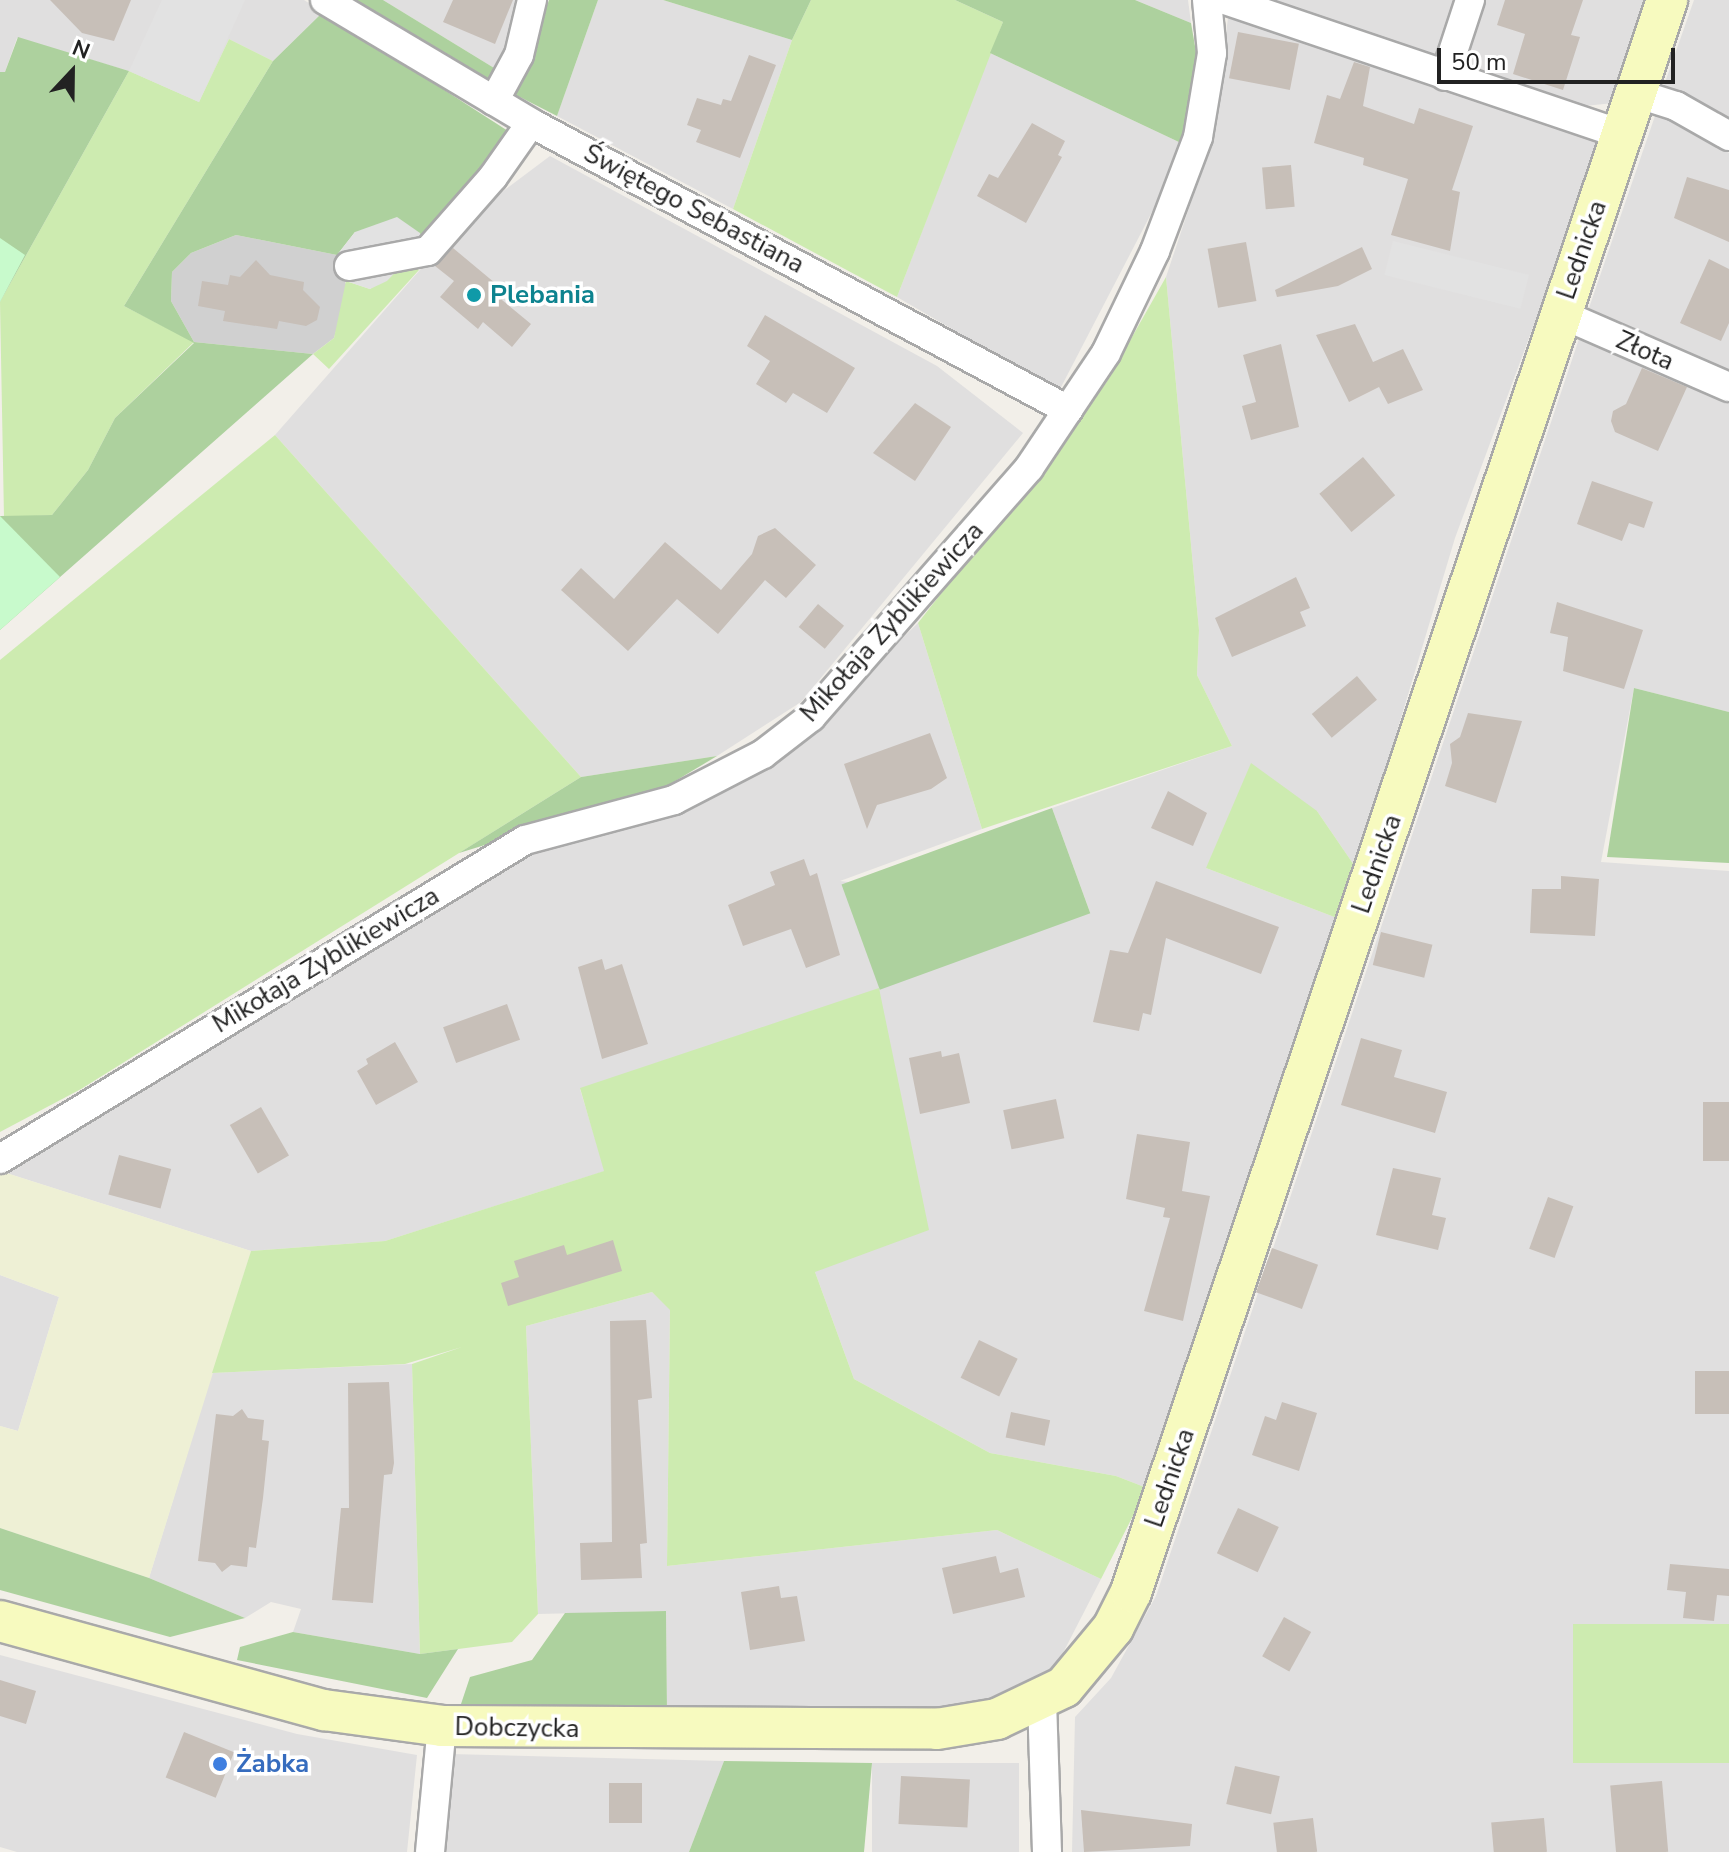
<!DOCTYPE html>
<meta charset="utf-8">
<style>
body{margin:0}
#map{position:relative;width:1729px;height:1852px;overflow:hidden;background:#f2efe9;font-family:"Nunito Sans",sans-serif}
div>[style]{position:absolute}
.residential>*{inset:0;background:#e0dfdf;transform-origin:0 0}
.religious>*{inset:0;background:#d0d0d0}
.farmland>*{inset:0;background:#eef0d5}
.grass>*{inset:0;background:#cdebb0;transform-origin:0 0}
.forest>*{inset:0;background:#add19e;transform-origin:0 0}
.park>*{inset:0;background:#c8facc}
.parking>*{inset:0;background:#e2e2e2;transform-origin:0 0}
.building>*{inset:0;background:#c7bfb8;transform-origin:0 0}
.roads{filter:drop-shadow(2px 0 #a9a9a9) drop-shadow(-2px 0 #a9a9a9) drop-shadow(0 2px #a9a9a9) drop-shadow(0 -2px #a9a9a9)}
.street>*{height:28px;margin:-14px;padding:0 14px;transform-origin:14px;border-radius:14px;background:#fff}
.secondary>*{height:40px;margin:-20px;padding:0 20px;transform-origin:20px;border-radius:20px;background:#f7fabf}
.dots>*{width:22px;height:22px;translate:-50% -50%;box-sizing:border-box;border:4px solid #fff;border-radius:50%}
span{translate:-50% -50%;white-space:nowrap;text-align:center;line-height:1.15;-webkit-text-stroke:7px #fff;paint-order:stroke}
.street-label{font-size:26px;color:#222}
.culture-label{font-size:26px;color:#0d838f;font-weight:700}
.left{translate:0 -50%;text-align:left}
.shop-label{font-size:26px;color:#366cbe;font-weight:700}
.north{position:absolute;left:32px;top:32px;width:80px;height:80px;-webkit-text-stroke:6px #fff;paint-order:stroke;rotate:22deg;font-size:22px;font-weight:700;line-height:32px;text-align:center;color:#222}
.north::after{content:'';display:block;margin:auto;width:28px;height:36px;background:#222;clip-path:polygon(50% 0,100% 100%,50% 72%,0 100%)}
.scale{position:absolute;left:1437px;top:48px;width:238px;height:36px;box-sizing:border-box;border:4px solid #222;border-top:0;padding-left:10px;font-size:24px;line-height:28px;white-space:nowrap;color:#222;-webkit-text-stroke:6px #fff;paint-order:stroke}
</style>
<div id="map">
<div class="residential">
<div style="clip-path:polygon(0 0,304px 0,323px 12px,273px 61px,229px 39px,199px 102px,129px 71px,17px 38px,5px 72px,0 72px)"></div>
<div style="clip-path:polygon(383px 0,519px 0,499px 71px)"></div>
<div style="clip-path:polygon(598px 0,663px 0,792px 40px,733px 209px,557px 116px)"></div>
<div style="clip-path:polygon(1135px 0,1188px 0,1191px 23px)"></div>
<div style="clip-path:polygon(1262px 0,1649px 0,1614px 103px,1584px 106px,1551px 100px)"></div>
<div style="clip-path:polygon(1694px 0,1729px 0,1729px 126px,1662px 91px)"></div>
<div style="clip-path:polygon(1228px 18px,1604px 135px,1455px 538px,1356px 868px,1317px 811px,1206px 868px,1337px 918px,1147px 1488px,1116px 1476px,990px 1453px,854px 1379px,815px 1272px,580px 1089px,605px 1171px,385px 1241px,251px 1251px,0 1171px,527px 851px,695px 808px,769px 755px,791px 746px,918px 623px,982px 829px,840px 881px,1090px 912px,1052px 808px,1232px 746px,1197px 675px,1199px 630px,1166px 277px,1212px 139px)"></div>
<div style="clip-path:polygon(990px 53px,1181px 143px,1154px 208px,1059px 391px,897px 297px)"></div>
<div style="clip-path:polygon(1656px 113px,1697px 130px,1729px 153px,1729px 378px,1589px 308px)"></div>
<div style="clip-path:polygon(550px 156px,937px 366px,1023px 433px,801px 702px,717px 756px,581px 777px,275px 435px,462px 222px)"></div>
<div style="clip-path:polygon(1580px 336px,1729px 395px,1729px 712px,1634px 688px,1601px 862px,1729px 871px,1729px 1852px,1072px 1852px,1075px 1717px,1111px 1678px,1156px 1596px)"></div>
<div style="clip-path:polygon(0 1275px,59px 1297px,18px 1431px,0 1426px)"></div>
<div style="clip-path:polygon(652px 1292px,670px 1309px,667px 1566px,997px 1530px,1101px 1579px,1047px 1684px,954px 1706px,667px 1712px,666px 1611px,538px 1614px,526px 1326px)"></div>
<div style="clip-path:polygon(412px 1364px,420px 1654px,293px 1632px,301px 1609px,271px 1602px,245px 1618px,149px 1578px,212px 1373px)"></div>
<div style="clip-path:polygon(0 1655px,297px 1734px,417px 1755px,407px 1852px,17px 1852px,0 1847px)"></div>
<div style="clip-path:polygon(450px 1754px,724px 1761px,689px 1852px,438px 1852px)"></div>
<div style="left:872px;top:1763px;width:147px;height:89px"></div>
</div>
<div class="religious">
<div style="clip-path:polygon(236px 235px,337px 255px,348px 291px,334px 338px,313px 354px,194px 342px,171px 301px,172px 272px,191px 253px)"></div>
</div>
<div class="farmland">
<div style="clip-path:polygon(0 1171px,251px 1251px,149px 1578px,0 1528px,0 1426px,18px 1431px,59px 1297px,0 1275px)"></div>
</div>
<div class="grass">
<div style="clip-path:polygon(811px 0,955px 0,1003px 22px,897px 297px,733px 209px,792px 40px)"></div>
<div style="clip-path:polygon(229px 39px,273px 61px,124px 306px,194px 342px,115px 418px,88px 470px,52px 515px,4px 518px,0 302px,129px 71px,199px 102px)"></div>
<div style="clip-path:polygon(408px 259px,419px 270px,329px 369px,313px 354px,334px 338px,346px 281px,370px 289px)"></div>
<div style="clip-path:polygon(1166px 277px,1199px 630px,1197px 675px,1232px 746px,982px 829px,918px 623px,1106px 383px)"></div>
<div style="clip-path:polygon(275px 435px,581px 777px,81px 1089px,0 1132px,0 660px)"></div>
<div style="clip-path:polygon(1251px 763px,1317px 811px,1356px 868px,1337px 918px,1206px 868px)"></div>
<div style="clip-path:polygon(879px 988px,929px 1230px,815px 1272px,854px 1379px,990px 1453px,1116px 1476px,1147px 1488px,1101px 1579px,997px 1530px,667px 1566px,670px 1310px,652px 1292px,526px 1326px,538px 1614px,512px 1642px,420px 1654px,412px 1364px,462px 1347px,405px 1364px,212px 1373px,251px 1251px,385px 1241px,604px 1171px,580px 1088px)"></div>
<div style="left:1729px;top:1624px;width:139px;height:156px;rotate:90deg"></div>
</div>
<div class="forest">
<div style="clip-path:polygon(349px 0,383px 0,499px 71px,493px 86px)"></div>
<div style="clip-path:polygon(549px 0,598px 0,557px 116px,516px 95px)"></div>
<div style="clip-path:polygon(663px 0,811px 0,792px 40px)"></div>
<div style="clip-path:polygon(955px 0,1135px 0,1191px 23px,1199px 69px,1181px 143px,990px 53px,1003px 22px)"></div>
<div style="clip-path:polygon(323px 12px,508px 131px,423px 243px,355px 232px,337px 255px,236px 235px,191px 253px,172px 272px,171px 301px,194px 342px,313px 354px,0 630px,0 516px,52px 515px,88px 470px,115px 418px,194px 343px,124px 306px,273px 61px)"></div>
<div style="clip-path:polygon(18px 37px,129px 71px,0 302px,0 72px,5px 72px)"></div>
<div style="clip-path:polygon(1634px 688px,1729px 712px,1729px 863px,1607px 857px)"></div>
<div style="clip-path:polygon(717px 756px,657px 792px,459px 853px,581px 777px)"></div>
<div style="left:1052px;top:808px;width:112px;height:224px;rotate:70deg"></div>
<div style="clip-path:polygon(0 1528px,149px 1578px,245px 1618px,170px 1637px,0 1590px)"></div>
<div style="clip-path:polygon(666px 1611px,667px 1712px,460px 1707px,470px 1677px,532px 1660px,565px 1613px)"></div>
<div style="clip-path:polygon(293px 1632px,420px 1654px,458px 1649px,427px 1698px,237px 1660px,240px 1647px)"></div>
<div style="clip-path:polygon(724px 1761px,872px 1763px,864px 1852px,689px 1852px)"></div>
</div>
<div class="park">
<div style="clip-path:polygon(0 238px,25px 255px,0 302px)"></div>
<div style="clip-path:polygon(0 516px,60px 577px,0 630px)"></div>
</div>
<div class="parking">
<div style="clip-path:polygon(162px 0,245px 0,199px 102px,129px 71px)"></div>
<div style="clip-path:polygon(397px 217px,420px 233px,423px 243px,387px 281px,370px 289px,346px 281px,337px 255px,355px 232px)"></div>
<div style="left:1393px;top:241px;width:140px;height:35px;rotate:14deg"></div>
</div>
<div class="building">
<div style="clip-path:polygon(50px 0,131px 0,114px 41px,82px 33px)"></div>
<div style="clip-path:polygon(453px 0,513px 0,495px 44px,443px 22px)"></div>
<div style="clip-path:polygon(1505px 0,1583px 0,1571px 35px,1580px 37px,1563px 90px,1513px 74px,1525px 34px,1497px 25px)"></div>
<div style="left:1238px;top:32px;width:62px;height:47px;rotate:11deg"></div>
<div style="clip-path:polygon(749px 55px,776px 65px,740px 158px,696px 142px,701px 130px,687px 125px,697px 98px,721px 105px,723px 99px,731px 101px)"></div>
<div style="clip-path:polygon(1354px 62px,1370px 67px,1363px 106px,1414px 124px,1419px 108px,1473px 126px,1452px 190px,1460px 192px,1450px 251px,1391px 235px,1408px 179px,1363px 165px,1364px 158px,1314px 143px,1327px 95px,1340px 99px)"></div>
<div style="clip-path:polygon(1032px 123px,1065px 141px,1058px 155px,1062px 157px,1026px 223px,977px 196px,989px 174px,998px 178px)"></div>
<div style="left:1291px;top:165px;width:42px;height:29px;rotate:85deg"></div>
<div style="clip-path:polygon(1687px 177px,1729px 190px,1729px 242px,1674px 218px)"></div>
<div style="left:1246px;top:242px;width:60px;height:39px;rotate:80deg"></div>
<div style="clip-path:polygon(1362px 247px,1372px 269px,1338px 286px,1277px 297px,1275px 290px)"></div>
<div style="clip-path:polygon(453px 248px,507px 293px,502px 300px,531px 324px,512px 347px,483px 322px,478px 329px,440px 297px,454px 281px,435px 266px)"></div>
<div style="clip-path:polygon(1709px 259px,1729px 269px,1729px 323px,1721px 341px,1680px 323px)"></div>
<div style="clip-path:polygon(256px 260px,270px 275px,304px 282px,303px 290px,320px 307px,317px 320px,306px 326px,279px 321px,277px 329px,223px 321px,225px 311px,198px 306px,202px 281px,228px 285px,230px 275px,240px 277px)"></div>
<div style="clip-path:polygon(765px 315px,855px 368px,827px 413px,793px 393px,786px 403px,756px 384px,770px 361px,747px 346px)"></div>
<div style="clip-path:polygon(1355px 324px,1373px 362px,1403px 349px,1423px 390px,1388px 404px,1379px 387px,1349px 402px,1316px 335px)"></div>
<div style="clip-path:polygon(1281px 344px,1299px 427px,1251px 440px,1242px 406px,1256px 402px,1243px 355px)"></div>
<div style="clip-path:polygon(1642px 368px,1687px 387px,1658px 451px,1615px 432px,1611px 421px,1613px 411px,1626px 404px)"></div>
<div style="clip-path:polygon(915px 403px,951px 427px,915px 481px,873px 453px)"></div>
<div style="left:1363px;top:457px;width:50px;height:57px;rotate:50deg"></div>
<div style="clip-path:polygon(1592px 481px,1653px 502px,1644px 528px,1629px 523px,1622px 541px,1577px 524px)"></div>
<div style="clip-path:polygon(775px 528px,816px 565px,786px 598px,765px 580px,718px 634px,677px 599px,628px 651px,561px 590px,581px 568px,614px 599px,665px 542px,721px 590px,752px 554px,758px 536px)"></div>
<div style="clip-path:polygon(1296px 577px,1310px 608px,1300px 612px,1306px 626px,1232px 657px,1215px 618px)"></div>
<div style="clip-path:polygon(1557px 602px,1643px 630px,1624px 689px,1563px 671px,1568px 637px,1550px 633px)"></div>
<div style="left:818px;top:604px;width:34px;height:30px;rotate:40deg"></div>
<div style="left:1357px;top:676px;width:31px;height:59px;rotate:50deg"></div>
<div style="clip-path:polygon(1468px 713px,1522px 721px,1496px 803px,1445px 786px,1452px 763px,1450px 744px,1460px 737px)"></div>
<div style="clip-path:polygon(930px 733px,947px 778px,931px 789px,877px 805px,867px 829px,844px 764px)"></div>
<div style="clip-path:polygon(1168px 791px,1207px 813px,1193px 846px,1151px 828px)"></div>
<div style="clip-path:polygon(804px 859px,810px 876px,817px 873px,840px 955px,806px 968px,791px 929px,743px 946px,728px 905px,775px 885px,770px 872px)"></div>
<div style="clip-path:polygon(1561px 876px,1599px 879px,1595px 936px,1530px 933px,1532px 889px,1561px 889px)"></div>
<div style="clip-path:polygon(1156px 881px,1279px 927px,1261px 974px,1166px 938px,1151px 1015px,1143px 1013px,1139px 1031px,1093px 1022px,1110px 950px,1128px 953px)"></div>
<div style="left:1381px;top:932px;width:53px;height:34px;rotate:14deg"></div>
<div style="clip-path:polygon(602px 959px,605px 970px,622px 964px,648px 1044px,602px 1059px,578px 967px)"></div>
<div style="left:507px;top:1004px;width:38px;height:68px;rotate:70deg"></div>
<div style="clip-path:polygon(1361px 1038px,1402px 1050px,1394px 1077px,1447px 1092px,1435px 1133px,1341px 1105px)"></div>
<div style="clip-path:polygon(395px 1042px,418px 1082px,376px 1105px,357px 1071px,368px 1064px,366px 1059px)"></div>
<div style="clip-path:polygon(941px 1051px,942px 1057px,959px 1053px,970px 1103px,920px 1114px,909px 1058px)"></div>
<div style="left:1056px;top:1099px;width:40px;height:54px;rotate:78deg"></div>
<div style="left:1703px;top:1102px;width:26px;height:59px"></div>
<div style="left:261px;top:1107px;width:56px;height:36px;rotate:60deg"></div>
<div style="clip-path:polygon(1137px 1134px,1190px 1142px,1182px 1191px,1210px 1196px,1183px 1321px,1144px 1311px,1170px 1218px,1163px 1217px,1165px 1208px,1126px 1199px)"></div>
<div style="left:119px;top:1155px;width:54px;height:41px;rotate:15deg"></div>
<div style="clip-path:polygon(1393px 1168px,1441px 1178px,1432px 1215px,1446px 1218px,1438px 1250px,1376px 1235px)"></div>
<div style="left:1548px;top:1197px;width:27px;height:55px;rotate:20deg"></div>
<div style="clip-path:polygon(613px 1240px,622px 1271px,508px 1306px,501px 1283px,519px 1277px,514px 1261px,564px 1245px,567px 1255px)"></div>
<div style="left:1272px;top:1248px;width:49px;height:47px;rotate:20deg"></div>
<div style="clip-path:polygon(646px 1320px,652px 1398px,638px 1400px,647px 1543px,640px 1544px,642px 1578px,581px 1580px,580px 1543px,612px 1542px,610px 1321px)"></div>
<div style="left:979px;top:1340px;width:43px;height:42px;rotate:26deg"></div>
<div style="left:1729px;top:1371px;width:43px;height:34px;rotate:90deg"></div>
<div style="clip-path:polygon(389px 1382px,394px 1463px,392px 1474px,384px 1475px,373px 1603px,332px 1600px,341px 1508px,349px 1508px,348px 1383px)"></div>
<div style="clip-path:polygon(1282px 1402px,1317px 1413px,1299px 1471px,1252px 1455px,1265px 1416px,1276px 1420px)"></div>
<div style="clip-path:polygon(242px 1409px,248px 1418px,264px 1420px,262px 1440px,269px 1441px,263px 1498px,256px 1548px,249px 1547px,247px 1567px,231px 1565px,222px 1572px,215px 1563px,198px 1561px,216px 1414px,233px 1416px)"></div>
<div style="left:1011px;top:1412px;width:40px;height:26px;rotate:12deg"></div>
<div style="left:1238px;top:1508px;width:45px;height:50px;rotate:25deg"></div>
<div style="clip-path:polygon(996px 1556px,1000px 1573px,1018px 1568px,1025px 1597px,953px 1614px,942px 1568px)"></div>
<div style="clip-path:polygon(1670px 1564px,1729px 1569px,1729px 1596px,1717px 1595px,1714px 1621px,1683px 1618px,1686px 1592px,1667px 1590px)"></div>
<div style="clip-path:polygon(779px 1586px,781px 1598px,797px 1596px,805px 1641px,750px 1650px,741px 1592px)"></div>
<div style="left:1284px;top:1617px;width:31px;height:45px;rotate:29deg"></div>
<div style="clip-path:polygon(0 1680px,36px 1691px,26px 1724px,0 1716px)"></div>
<div style="left:184px;top:1732px;width:54px;height:49px;rotate:22deg"></div>
<div style="left:1235px;top:1766px;width:46px;height:39px;rotate:13deg"></div>
<div style="left:901px;top:1776px;width:69px;height:48px;rotate:3deg"></div>
<div style="left:1662px;top:1781px;width:71px;height:52px;rotate:85deg"></div>
<div style="left:609px;top:1783px;width:33px;height:40px"></div>
<div style="clip-path:polygon(1081px 1810px,1192px 1824px,1190px 1846px,1084px 1852px)"></div>
<div style="left:1313px;top:1818px;width:34px;height:40px;rotate:83deg"></div>
<div style="left:1544px;top:1818px;width:34px;height:53px;rotate:85deg"></div>
</div>
<div class="roads">
<div class="street">
<div style="left:325px;top:0;width:240px;rotate:30.8deg"></div>
<div style="left:531px;top:123px;width:609px;rotate:28.12deg"></div>
<div style="left:1225px;top:0;width:418px;rotate:18.7deg"></div>
<div style="left:1445px;top:76px;width:80px;rotate:-71.8deg"></div>
<div style="left:1635px;top:93px;width:43px;rotate:17.6deg"></div>
<div style="left:1676px;top:106px;width:61px;rotate:29.5deg"></div>
<div style="left:494px;top:101px;width:52px;rotate:-61.5deg"></div>
<div style="left:519px;top:55px;width:57px;rotate:-76.7deg"></div>
<div style="left:349px;top:266px;width:80px;rotate:-10.8deg"></div>
<div style="left:428px;top:251px;width:98px;rotate:-48.7deg"></div>
<div style="left:493px;top:177px;width:66px;rotate:-54.9deg"></div>
<div style="left:1561px;top:314px;width:183px;rotate:23.5deg"></div>
<div style="left:0;top:1159px;width:614px;rotate:-31.28deg"></div>
<div style="left:525px;top:840px;width:154px;rotate:-15deg"></div>
<div style="left:674px;top:800px;width:100px;rotate:-27.3deg"></div>
<div style="left:763px;top:754px;width:61px;rotate:-37.6deg"></div>
<div style="left:811px;top:717px;width:331px;rotate:-48.8deg"></div>
<div style="left:1029px;top:468px;width:138px;rotate:-56.2deg"></div>
<div style="left:1106px;top:353px;width:113px;rotate:-64.3deg"></div>
<div style="left:1155px;top:251px;width:122px;rotate:-69.3deg"></div>
<div style="left:1198px;top:137px;width:85px;rotate:-80.5deg"></div>
<div style="left:1212px;top:53px;width:53px;rotate:-95.4deg"></div>
<div style="left:1042px;top:1701px;width:151px;rotate:88.1deg"></div>
<div style="left:430px;top:1852px;width:127px;rotate:-84.6deg"></div>
</div>
<div class="secondary">
<div style="left:0;top:1621px;width:336px;rotate:15.4deg"></div>
<div style="left:324px;top:1710px;width:119px;rotate:7.7deg"></div>
<div style="left:442px;top:1726px;width:495px;rotate:0.3deg"></div>
<div style="left:937px;top:1729px;width:61px;rotate:-9.5deg"></div>
<div style="left:997px;top:1719px;width:74px;rotate:-25.5deg"></div>
<div style="left:1064px;top:1687px;width:77px;rotate:-50.3deg"></div>
<div style="left:1113px;top:1628px;width:40px;rotate:-63.4deg"></div>
<div style="left:1131px;top:1592px;width:1680px;rotate:-71.39deg"></div>
</div>
</div>
<div class="dots">
<div style="left:474px;top:295px;background:#0f9aa8"></div>
<div style="left:220px;top:1764px;background:#3f7fe0"></div>
</div>
<div class="street-label">
<span style="left:694px;top:209px;rotate:28deg">Świętego Sebastiana</span>
<span style="left:1582px;top:250px;rotate:-71deg">Lednicka</span>
<span style="left:1645px;top:351px;rotate:24deg">Złota</span>
<span style="left:892px;top:622px;rotate:-48deg">Mikołaja Zyblikiewicza</span>
<span style="left:1377px;top:864px;rotate:-71deg">Lednicka</span>
<span style="left:326px;top:960px;rotate:-31deg">Mikołaja Zyblikiewicza</span>
<span style="left:1170px;top:1478px;rotate:-71deg">Lednicka</span>
<span style="left:517px;top:1728px;rotate:1deg">Dobczycka</span>
</div>
<div class="culture-label">
<span class="left" style="left:490px;top:295px">Plebania</span>
</div>
<div class="shop-label">
<span class="left" style="left:236px;top:1764px">Żabka</span>
</div>
<div class="north">N</div>
<div class="scale">50 m</div>
</div>
